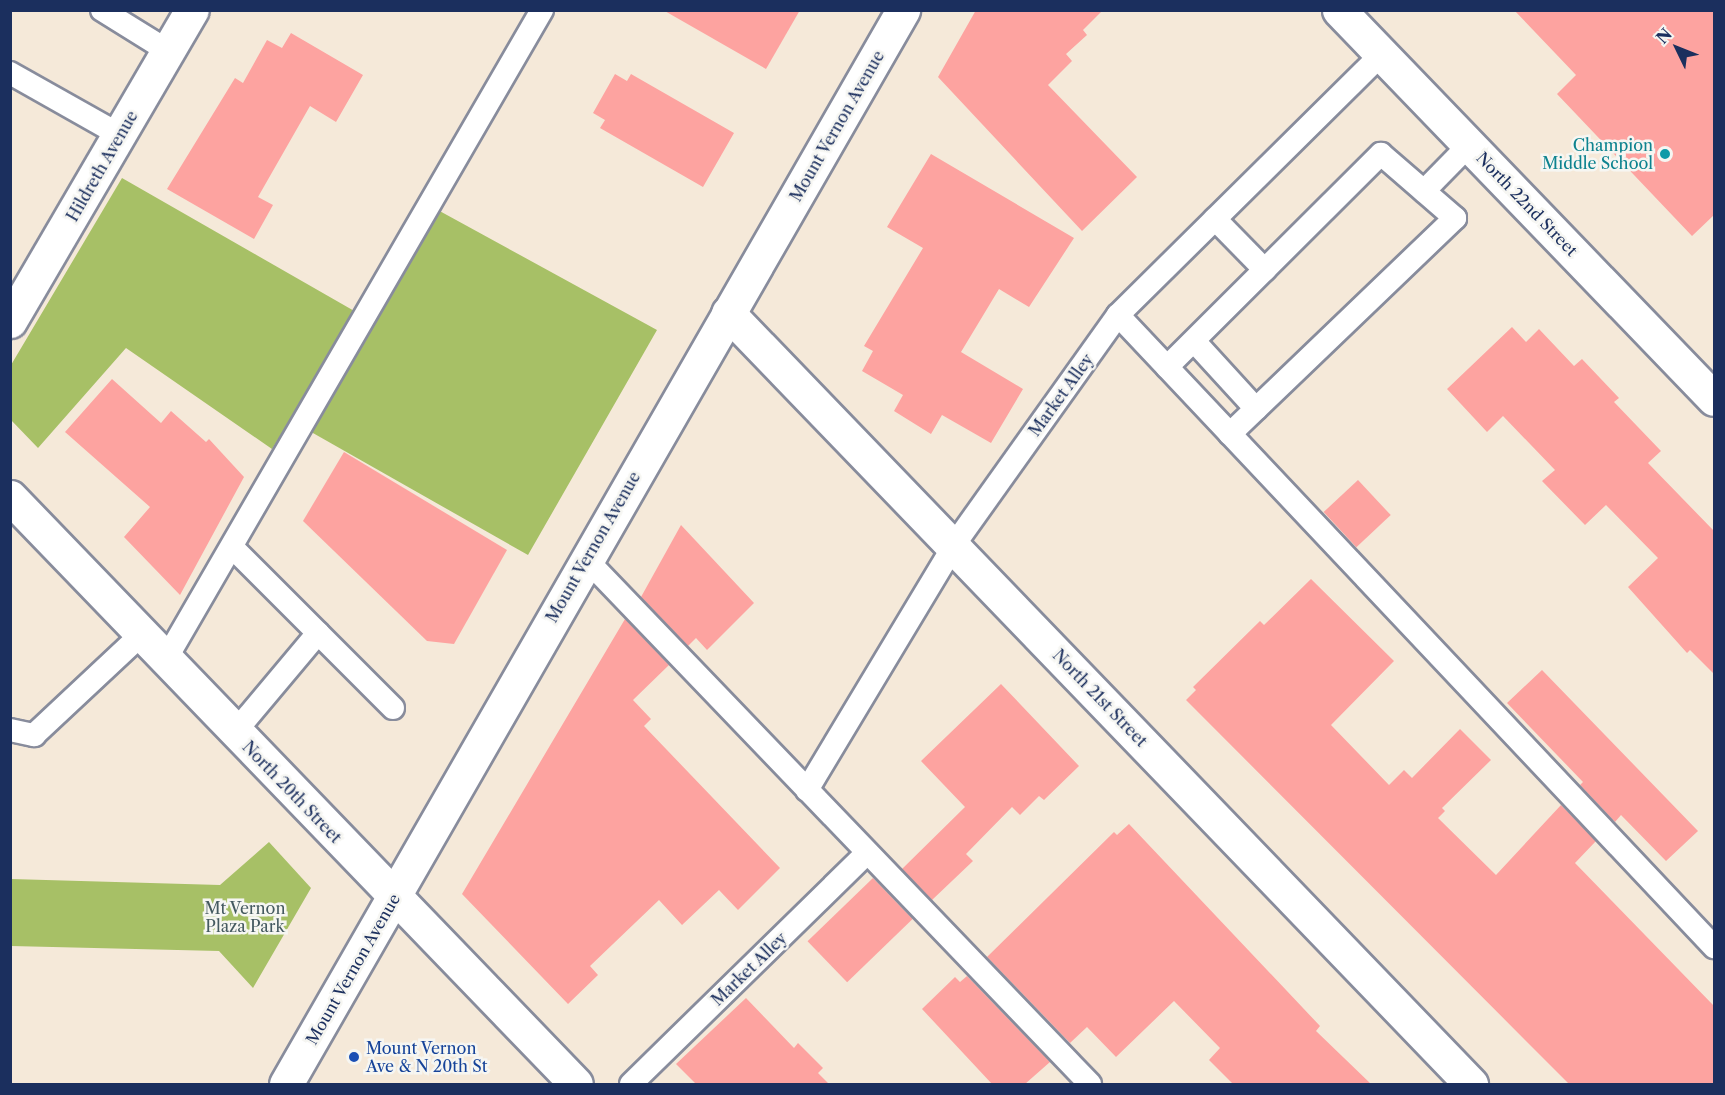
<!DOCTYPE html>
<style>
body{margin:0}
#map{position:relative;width:1725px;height:1095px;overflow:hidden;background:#f5e9d9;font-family:"Libre Caslon Text",serif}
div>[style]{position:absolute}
.green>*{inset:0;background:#a7c066}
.building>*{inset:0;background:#fda3a0;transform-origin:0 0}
.roads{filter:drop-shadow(2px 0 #888c9c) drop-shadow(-2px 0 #888c9c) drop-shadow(0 2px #888c9c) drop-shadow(0 -2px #888c9c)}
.service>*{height:22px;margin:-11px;padding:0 11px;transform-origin:11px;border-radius:11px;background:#fff}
.minor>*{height:33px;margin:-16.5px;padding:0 16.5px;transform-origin:16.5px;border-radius:16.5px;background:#fff}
.tertiary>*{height:33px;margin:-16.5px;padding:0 16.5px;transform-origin:16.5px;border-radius:16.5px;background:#fff}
.dots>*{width:16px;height:16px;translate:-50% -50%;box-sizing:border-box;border:3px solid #f6f6f2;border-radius:50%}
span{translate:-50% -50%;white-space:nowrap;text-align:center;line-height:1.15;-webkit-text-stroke:5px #f6f6f2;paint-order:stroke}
.street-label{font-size:16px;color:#1b2f5e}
.culture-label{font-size:16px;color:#0d838f}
.right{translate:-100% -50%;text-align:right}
.park-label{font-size:16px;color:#455a60}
.transit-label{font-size:16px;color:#164399}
.left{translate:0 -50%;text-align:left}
.frame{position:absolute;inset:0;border:12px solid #1b2f5e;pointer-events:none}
.north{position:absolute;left:1647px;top:18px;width:60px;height:60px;-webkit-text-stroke:4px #f6f6f2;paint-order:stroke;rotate:313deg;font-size:16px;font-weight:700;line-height:24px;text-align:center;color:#1b2f5e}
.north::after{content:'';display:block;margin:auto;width:21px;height:27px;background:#1b2f5e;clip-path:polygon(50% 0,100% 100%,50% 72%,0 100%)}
</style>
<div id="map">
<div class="green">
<div style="clip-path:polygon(122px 178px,363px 316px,425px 203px,657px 330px,528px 555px,290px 420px,272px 449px,126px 348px,38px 448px,11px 420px,11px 365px)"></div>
<div style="clip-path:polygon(269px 842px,311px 888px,253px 988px,219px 951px,11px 946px,11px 879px,220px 885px)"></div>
</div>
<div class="building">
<div style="clip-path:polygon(663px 10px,800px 10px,766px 69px)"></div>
<div style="clip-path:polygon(976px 10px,1103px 10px,1083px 30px,1087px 35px,1066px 54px,1072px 61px,1048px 85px,1137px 177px,1082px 231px,938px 77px)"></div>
<div style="clip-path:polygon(1514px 10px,1714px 10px,1714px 215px,1692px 236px,1557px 94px,1576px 75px)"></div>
<div style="clip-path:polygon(291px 33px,363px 75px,336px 122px,310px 106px,258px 197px,273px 205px,254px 239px,167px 189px,235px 78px,243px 83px,267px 40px,282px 48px)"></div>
<div style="clip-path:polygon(615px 74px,627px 81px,631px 74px,734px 133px,703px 187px,600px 128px,605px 120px,593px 113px)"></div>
<div style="clip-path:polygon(931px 154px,1074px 238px,1029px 307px,999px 289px,961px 352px,1023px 389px,991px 443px,942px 415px,931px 434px,894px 411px,903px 395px,862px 371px,873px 351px,864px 346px,923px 248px,887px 227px)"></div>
<div style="clip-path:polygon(1512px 327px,1526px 342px,1539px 329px,1574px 366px,1582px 359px,1619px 398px,1614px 402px,1661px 451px,1648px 463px,1714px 531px,1714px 674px,1690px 650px,1687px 653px,1628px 587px,1658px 558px,1606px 505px,1585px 525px,1542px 481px,1555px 470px,1503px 416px,1487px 432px,1447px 389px)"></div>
<div style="clip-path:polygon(112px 379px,161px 423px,171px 411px,206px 442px,209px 439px,244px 477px,180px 595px,124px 537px,150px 507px,65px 432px)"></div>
<div style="clip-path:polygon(344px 452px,507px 550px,454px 644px,427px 641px,303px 521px)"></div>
<div style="left:1358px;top:480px;width:48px;height:47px;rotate:47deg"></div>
<div style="clip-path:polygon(681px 525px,754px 603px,707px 650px,696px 638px,688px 646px,641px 597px)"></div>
<div style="clip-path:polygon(1311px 579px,1394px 661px,1331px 725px,1389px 785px,1404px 770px,1412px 778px,1460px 729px,1491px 760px,1442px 808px,1445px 811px,1438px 818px,1496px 875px,1561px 805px,1596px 841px,1575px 863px,1714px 1006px,1714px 1084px,1569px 1084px,1186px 700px,1196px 690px,1193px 687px,1260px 621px,1264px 625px)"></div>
<div style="clip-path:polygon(625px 619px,669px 665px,633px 700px,651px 719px,644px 726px,780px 868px,738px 910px,719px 890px,682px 925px,659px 900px,590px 966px,598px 975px,568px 1004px,462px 894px)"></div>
<div style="clip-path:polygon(1542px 670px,1698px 831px,1666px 861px,1621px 815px,1615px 822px,1580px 785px,1583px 782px,1507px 703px)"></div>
<div style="clip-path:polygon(1001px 684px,1079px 766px,1044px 800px,1039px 796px,1020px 815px,1012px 807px,966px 854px,973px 861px,932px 900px,902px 869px,965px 807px,921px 761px)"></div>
<div style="clip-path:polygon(1129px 824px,1320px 1026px,1316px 1031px,1371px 1084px,1233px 1084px,1209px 1060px,1220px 1048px,1174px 1001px,1116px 1057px,1087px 1027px,1070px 1043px,987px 957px,1114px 832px,1117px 835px)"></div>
<div style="left:873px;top:878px;width:57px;height:91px;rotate:46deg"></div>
<div style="clip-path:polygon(967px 976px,1050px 1062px,1025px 1084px,992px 1084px,922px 1009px,955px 977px,960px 982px)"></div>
<div style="clip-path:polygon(746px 998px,794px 1048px,798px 1043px,823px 1068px,818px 1073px,829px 1084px,696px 1084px,676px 1064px)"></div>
</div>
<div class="roads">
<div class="service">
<div style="left:102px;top:10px;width:78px;rotate:31.8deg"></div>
<div style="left:10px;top:73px;width:126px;rotate:29.4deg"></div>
<div style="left:1424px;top:191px;width:64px;rotate:-45.6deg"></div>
<div style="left:1215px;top:219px;width:71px;rotate:45.6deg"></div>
<div style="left:1118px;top:315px;width:869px;rotate:46.68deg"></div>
<div style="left:1194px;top:341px;width:92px;rotate:47.6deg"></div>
<div style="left:1167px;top:367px;width:302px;rotate:-44.9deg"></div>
<div style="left:1381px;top:154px;width:98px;rotate:40.9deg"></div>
<div style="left:1455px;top:218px;width:312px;rotate:136.2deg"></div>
<div style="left:232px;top:547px;width:122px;rotate:45deg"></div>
<div style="left:586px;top:559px;width:728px;rotate:46.17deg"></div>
<div style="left:166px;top:659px;width:750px;rotate:-59.91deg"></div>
<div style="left:10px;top:730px;width:25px;rotate:12deg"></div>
<div style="left:34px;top:735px;width:148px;rotate:-43.1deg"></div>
<div style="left:235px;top:732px;width:129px;rotate:-50deg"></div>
<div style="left:318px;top:633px;width:106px;rotate:45deg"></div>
<div style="left:807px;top:790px;width:286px;rotate:-59deg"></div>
<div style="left:954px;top:545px;width:282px;rotate:-54.5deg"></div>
<div style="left:1118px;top:315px;width:371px;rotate:-44.7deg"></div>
<div style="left:631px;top:1084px;width:330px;rotate:-44.4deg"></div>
</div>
<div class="minor">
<div style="left:1339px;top:10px;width:540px;rotate:46.05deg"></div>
<div style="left:728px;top:313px;width:1071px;rotate:46.06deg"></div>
<div style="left:10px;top:321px;width:360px;rotate:-59.7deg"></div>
<div style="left:10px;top:497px;width:815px;rotate:46.04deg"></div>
</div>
<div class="tertiary">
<div style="left:286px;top:1084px;width:1239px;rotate:-60.12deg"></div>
</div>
</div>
<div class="dots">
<div style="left:1665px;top:154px;background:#0f9aa8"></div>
<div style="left:354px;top:1057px;background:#1a4fb4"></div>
</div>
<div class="street-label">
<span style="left:837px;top:126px;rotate:-60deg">Mount Vernon Avenue</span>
<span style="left:102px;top:166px;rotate:-60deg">Hildreth Avenue</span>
<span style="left:1527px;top:204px;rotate:46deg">North 22nd Street</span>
<span style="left:1061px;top:395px;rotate:-54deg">Market Alley</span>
<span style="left:593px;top:547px;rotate:-60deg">Mount Vernon Avenue</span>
<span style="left:1100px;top:698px;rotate:46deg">North 21st Street</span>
<span style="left:292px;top:792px;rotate:46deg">North 20th Street</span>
<span style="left:353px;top:969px;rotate:-60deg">Mount Vernon Avenue</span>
<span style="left:749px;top:969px;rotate:-44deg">Market Alley</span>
</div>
<div class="culture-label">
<span class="right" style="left:1653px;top:154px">Champion<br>Middle School</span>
</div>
<div class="park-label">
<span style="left:245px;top:917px">Mt Vernon<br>Plaza Park</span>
</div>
<div class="transit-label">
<span class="left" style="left:366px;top:1057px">Mount Vernon<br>Ave &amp; N 20th St</span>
</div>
<div class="frame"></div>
<div class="north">N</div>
</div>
